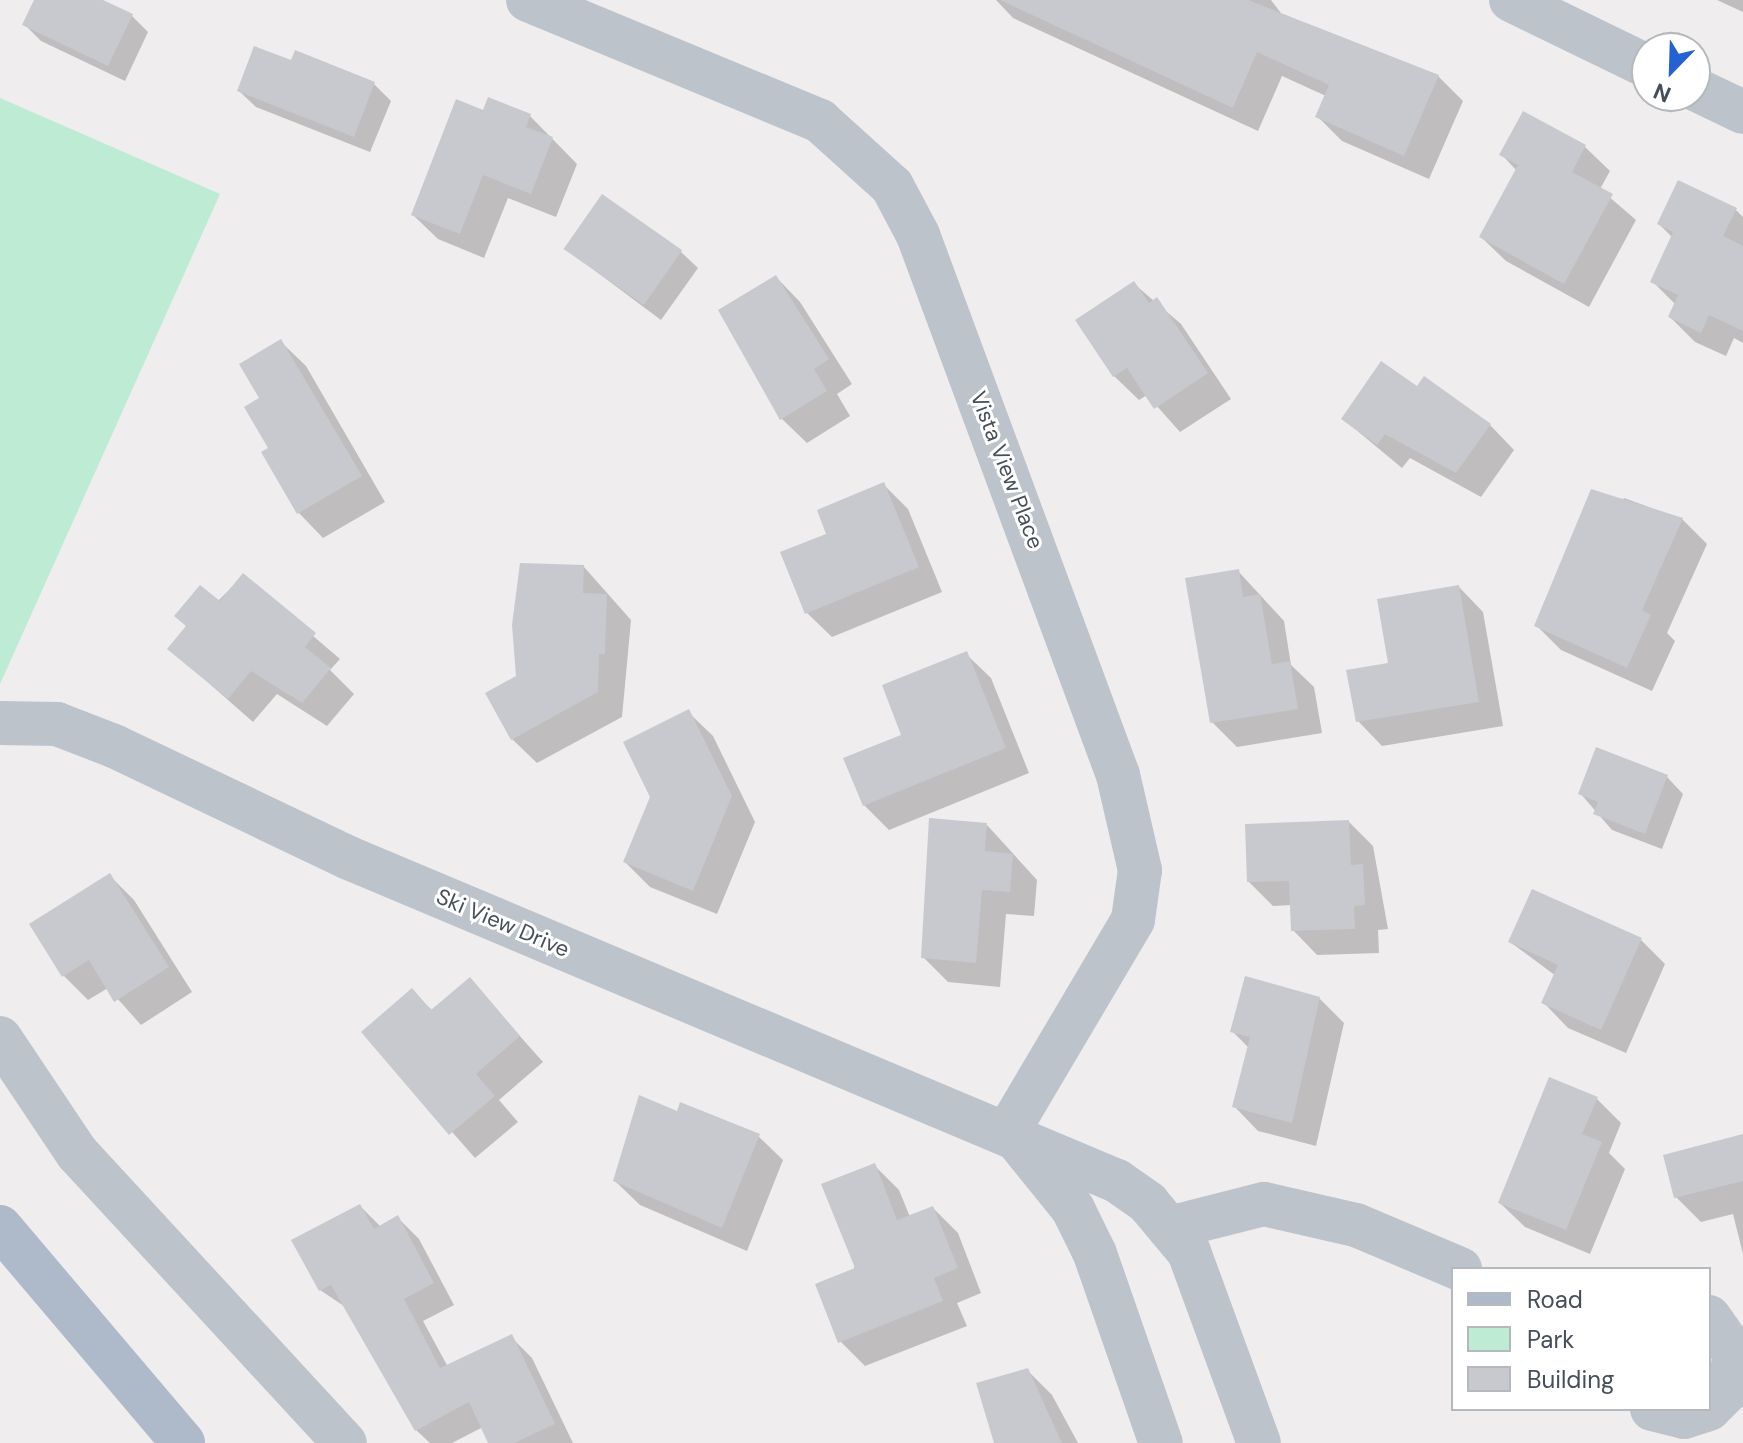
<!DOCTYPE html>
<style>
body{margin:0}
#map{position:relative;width:1743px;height:1443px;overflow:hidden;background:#efeded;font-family:"DM Sans",sans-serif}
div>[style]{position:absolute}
.green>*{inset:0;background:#bdebd3}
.shadow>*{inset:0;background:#0003}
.building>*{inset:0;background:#c7c9cf;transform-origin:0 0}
.minor>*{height:44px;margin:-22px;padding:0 22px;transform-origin:22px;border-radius:22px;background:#bcc3cb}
.major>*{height:44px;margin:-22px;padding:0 22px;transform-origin:22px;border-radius:22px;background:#aebaca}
span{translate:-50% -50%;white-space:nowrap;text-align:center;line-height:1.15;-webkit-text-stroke:6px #fff;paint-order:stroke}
.street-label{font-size:22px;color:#464f59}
.legend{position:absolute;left:1451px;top:1267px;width:260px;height:144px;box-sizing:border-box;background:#fff;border:2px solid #b5b9bd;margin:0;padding:10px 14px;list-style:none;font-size:24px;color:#464f59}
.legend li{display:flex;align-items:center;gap:16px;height:40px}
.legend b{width:40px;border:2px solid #b5b9bd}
.north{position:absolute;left:1631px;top:32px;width:80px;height:80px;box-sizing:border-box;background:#fff;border:2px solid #b5b9bd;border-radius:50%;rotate:203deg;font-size:22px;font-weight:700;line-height:32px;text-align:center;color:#464f59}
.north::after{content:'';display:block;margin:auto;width:28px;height:36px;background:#2461d2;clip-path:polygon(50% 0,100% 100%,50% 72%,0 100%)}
</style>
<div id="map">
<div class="green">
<div style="clip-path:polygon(0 98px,220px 194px,0 684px)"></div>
</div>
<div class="shadow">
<div style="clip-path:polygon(37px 0,99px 0,132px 16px,148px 32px,125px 81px,41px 41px,25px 25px)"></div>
<div style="clip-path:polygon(996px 0,1271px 0,1284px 17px,1438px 76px,1463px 101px,1429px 179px,1342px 141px,1317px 116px,1326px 96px,1282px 76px,1258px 131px,1013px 18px)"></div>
<div style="clip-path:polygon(1717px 0,1743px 0,1743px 12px)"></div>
<div style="clip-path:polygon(292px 63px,374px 84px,391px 101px,370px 152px,256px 107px,239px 91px)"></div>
<div style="clip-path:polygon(484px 112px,530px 116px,577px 164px,556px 217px,508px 198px,484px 258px,438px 239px,413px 215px)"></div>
<div style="clip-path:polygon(1524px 114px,1585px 147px,1610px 171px,1600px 189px,1636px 220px,1589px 307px,1506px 261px,1481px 237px,1517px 171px,1502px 155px)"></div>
<div style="clip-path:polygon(1735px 209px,1743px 217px,1743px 343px,1734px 338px,1726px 356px,1695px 342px,1670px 317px,1676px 305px,1653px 282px,1673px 238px,1659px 224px)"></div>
<div style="clip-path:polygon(566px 249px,681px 252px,698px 268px,661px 320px)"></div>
<div style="clip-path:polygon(776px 277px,800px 302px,852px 384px,837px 394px,850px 416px,807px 443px,782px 419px)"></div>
<div style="clip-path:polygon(1133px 283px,1181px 324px,1231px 399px,1180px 432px,1147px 395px,1139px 400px,1114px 376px)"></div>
<div style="clip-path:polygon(281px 342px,306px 366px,385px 502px,323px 538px,299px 513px,264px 453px,270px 449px,262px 399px)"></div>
<div style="clip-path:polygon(1418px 389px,1490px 425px,1514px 450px,1481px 497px,1410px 458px,1402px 468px,1343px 419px)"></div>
<div style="clip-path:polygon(884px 485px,908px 509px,942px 592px,832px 637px,807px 613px,829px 535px)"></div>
<div style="clip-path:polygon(1624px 498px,1682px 519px,1707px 544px,1667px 633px,1675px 641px,1652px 691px,1561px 650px,1536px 625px)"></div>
<div style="clip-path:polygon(584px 567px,631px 620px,622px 717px,537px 763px,512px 739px,518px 677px)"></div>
<div style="clip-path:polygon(1238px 571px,1284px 621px,1291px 665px,1314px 687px,1322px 733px,1237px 747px,1212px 722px)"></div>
<div style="clip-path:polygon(243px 576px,340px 659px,330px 670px,354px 694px,327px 726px,277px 694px,253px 722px,170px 649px)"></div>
<div style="clip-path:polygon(1459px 587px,1483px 612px,1503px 726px,1382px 746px,1358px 721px,1390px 665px)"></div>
<div style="clip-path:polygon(966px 654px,991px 678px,1029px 773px,889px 830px,864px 805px,904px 736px)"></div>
<div style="clip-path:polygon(688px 712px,713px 736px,755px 822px,717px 914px,650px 887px,625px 862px)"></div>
<div style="clip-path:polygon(1667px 777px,1683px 794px,1662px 849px,1612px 830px,1580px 793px)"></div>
<div style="clip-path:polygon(1349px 822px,1373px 846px,1388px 929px,1378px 930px,1379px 953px,1317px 955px,1293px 930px,1292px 905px,1273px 906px,1248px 881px)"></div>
<div style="clip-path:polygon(987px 825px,1037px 880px,1034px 916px,1006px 914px,1000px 987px,948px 982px,924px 958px)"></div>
<div style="clip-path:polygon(110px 876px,134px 900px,192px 992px,141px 1025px,108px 988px,88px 1000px,64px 976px)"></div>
<div style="clip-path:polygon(1641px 940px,1665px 964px,1626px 1053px,1568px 1028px,1544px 1003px,1556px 976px,1510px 942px)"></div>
<div style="clip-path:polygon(470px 980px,543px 1062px,499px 1100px,518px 1122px,475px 1158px,364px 1032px,412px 991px,433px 1011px)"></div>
<div style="clip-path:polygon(1319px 998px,1344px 1023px,1316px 1146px,1258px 1131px,1234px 1106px,1249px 1048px,1232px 1031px)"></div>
<div style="clip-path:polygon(1596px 1098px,1621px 1123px,1609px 1153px,1625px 1169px,1590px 1254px,1525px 1227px,1500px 1203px)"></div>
<div style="clip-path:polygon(678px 1113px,758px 1136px,783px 1160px,747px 1251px,640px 1205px,615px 1181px)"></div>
<div style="clip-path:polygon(1743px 1136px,1743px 1254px,1733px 1214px,1701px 1222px,1676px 1197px)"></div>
<div style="clip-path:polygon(874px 1165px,899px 1190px,910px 1217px,933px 1208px,958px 1233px,981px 1293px,957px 1303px,967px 1326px,865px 1366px,840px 1341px)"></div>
<div style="clip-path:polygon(360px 1206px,381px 1227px,398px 1218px,419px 1239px,454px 1305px,423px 1321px,448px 1367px,511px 1337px,532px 1358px,573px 1443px,491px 1443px,483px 1427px,452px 1443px,430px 1443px,416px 1430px,347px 1308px,320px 1290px)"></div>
<div style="clip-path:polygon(1027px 1370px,1052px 1395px,1078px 1443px,996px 1443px)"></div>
</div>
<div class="building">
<div style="clip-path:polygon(34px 0,103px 0,133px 14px,108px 66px,22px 25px)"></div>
<div style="clip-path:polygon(1000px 0,1248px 0,1439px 75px,1404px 156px,1315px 117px,1329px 85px,1257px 52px,1233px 108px)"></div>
<div style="clip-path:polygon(254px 46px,291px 60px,295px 50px,375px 82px,354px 137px,237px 91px)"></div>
<div style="clip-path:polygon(488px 97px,531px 114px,526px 127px,553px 137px,531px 194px,483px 175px,460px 234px,411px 215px,456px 99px,483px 110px)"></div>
<div style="clip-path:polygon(1523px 111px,1586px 145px,1572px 172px,1613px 194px,1564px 284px,1479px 237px,1518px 165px,1499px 155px)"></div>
<div style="clip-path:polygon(1678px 180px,1737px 208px,1723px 236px,1743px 246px,1743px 331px,1709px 315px,1701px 333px,1668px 317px,1678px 295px,1650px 282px,1673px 232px,1657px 224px)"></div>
<div style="left:602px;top:194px;width:98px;height:67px;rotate:35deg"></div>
<div style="clip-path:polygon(776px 275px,829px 359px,814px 369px,827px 391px,780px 420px,718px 310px)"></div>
<div style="clip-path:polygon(1134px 281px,1149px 303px,1157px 297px,1208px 373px,1154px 409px,1127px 368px,1113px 377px,1075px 320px)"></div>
<div style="clip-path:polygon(281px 339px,362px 476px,297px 514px,261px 452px,268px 448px,244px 407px,259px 398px,239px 364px)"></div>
<div style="clip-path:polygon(1381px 361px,1417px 386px,1424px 376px,1491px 424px,1456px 473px,1385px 434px,1377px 445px,1341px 419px)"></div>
<div style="clip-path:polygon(884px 482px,919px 567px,805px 614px,780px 552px,826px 534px,817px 510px)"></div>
<div style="clip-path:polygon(1591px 489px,1683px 518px,1642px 610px,1651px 615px,1627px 668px,1534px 626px)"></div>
<div style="clip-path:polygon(520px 563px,584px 565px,583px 593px,607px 594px,605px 654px,599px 654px,598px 692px,511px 740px,485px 693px,516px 676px,512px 625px)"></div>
<div style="clip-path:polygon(1239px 569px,1243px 597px,1260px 594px,1272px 664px,1290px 661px,1298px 709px,1210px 723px,1185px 578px)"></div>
<div style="clip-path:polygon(243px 573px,316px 633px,305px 647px,331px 668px,302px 703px,251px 671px,228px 699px,167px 649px,186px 626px,174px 616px,200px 585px,220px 601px)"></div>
<div style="clip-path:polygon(1459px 585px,1479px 702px,1356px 722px,1346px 670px,1388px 663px,1377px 599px)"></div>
<div style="clip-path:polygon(967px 651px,1006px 748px,863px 806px,843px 758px,901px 735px,882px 685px)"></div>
<div style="clip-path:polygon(689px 709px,732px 796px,693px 891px,623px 862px,650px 797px,623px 742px)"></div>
<div style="clip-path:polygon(1596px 747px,1668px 775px,1645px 834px,1593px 814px,1598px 802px,1578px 794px)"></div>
<div style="clip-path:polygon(929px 818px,987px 823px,985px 851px,1013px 854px,1010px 892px,982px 890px,976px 963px,921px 958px)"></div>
<div style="clip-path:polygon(1349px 820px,1351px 865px,1363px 864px,1365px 905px,1354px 906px,1355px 929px,1291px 931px,1289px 881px,1247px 882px,1245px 824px)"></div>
<div style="clip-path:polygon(110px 873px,169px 967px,114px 1002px,89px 960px,62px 977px,29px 924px)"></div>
<div style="clip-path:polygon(1532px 889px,1642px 938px,1601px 1030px,1541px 1003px,1558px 965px,1508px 942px)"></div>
<div style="clip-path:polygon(1245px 976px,1320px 997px,1292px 1123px,1232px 1107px,1250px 1037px,1230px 1032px)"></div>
<div style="clip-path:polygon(470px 977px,520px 1036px,476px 1074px,495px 1096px,449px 1135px,361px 1032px,412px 988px,431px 1010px)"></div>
<div style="clip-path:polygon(1549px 1077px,1598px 1097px,1582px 1134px,1602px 1142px,1566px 1230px,1498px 1203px)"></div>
<div style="clip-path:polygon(639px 1095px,677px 1111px,680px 1102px,760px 1134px,722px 1228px,613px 1181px)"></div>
<div style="clip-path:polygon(1743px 1134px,1743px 1181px,1674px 1198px,1663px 1155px)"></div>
<div style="clip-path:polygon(875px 1163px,897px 1220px,933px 1206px,958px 1268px,934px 1278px,943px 1301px,838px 1343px,815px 1284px,855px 1268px,821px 1184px)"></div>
<div style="clip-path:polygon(360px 1204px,374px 1229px,398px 1215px,434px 1283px,404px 1299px,440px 1368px,512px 1334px,555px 1424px,514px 1443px,488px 1443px,469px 1402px,415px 1431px,331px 1285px,319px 1291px,291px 1240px)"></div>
<div style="clip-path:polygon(1028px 1368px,1062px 1443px,994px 1443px,976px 1383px)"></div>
</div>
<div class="minor">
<div style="left:528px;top:0;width:316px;rotate:22.5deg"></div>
<div style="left:820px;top:121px;width:97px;rotate:42.1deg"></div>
<div style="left:892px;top:186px;width:55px;rotate:62deg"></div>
<div style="left:918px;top:235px;width:576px;rotate:69.68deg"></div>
<div style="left:1118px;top:775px;width:98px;rotate:77deg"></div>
<div style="left:1140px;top:870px;width:50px;rotate:98deg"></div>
<div style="left:1133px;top:920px;width:245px;rotate:120.6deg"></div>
<div style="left:1511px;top:0;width:151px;rotate:25.9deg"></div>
<div style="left:1695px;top:89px;width:53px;rotate:25.6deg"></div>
<div style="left:0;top:723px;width:57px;rotate:1deg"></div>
<div style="left:57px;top:724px;width:61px;rotate:21.1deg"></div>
<div style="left:114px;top:746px;width:260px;rotate:25.5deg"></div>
<div style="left:349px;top:858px;width:833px;rotate:22.81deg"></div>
<div style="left:1117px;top:1181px;width:38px;rotate:35deg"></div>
<div style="left:1148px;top:1203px;width:64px;rotate:50.1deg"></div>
<div style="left:1189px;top:1252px;width:203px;rotate:69.9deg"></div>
<div style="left:0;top:1038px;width:138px;rotate:56.2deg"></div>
<div style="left:77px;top:1153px;width:395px;rotate:47.3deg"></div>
<div style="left:1018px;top:1141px;width:87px;rotate:51deg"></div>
<div style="left:1073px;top:1209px;width:50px;rotate:63.9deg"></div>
<div style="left:1095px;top:1254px;width:200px;rotate:70.8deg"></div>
<div style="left:1173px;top:1227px;width:94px;rotate:-14.2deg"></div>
<div style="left:1264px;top:1204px;width:94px;rotate:12.9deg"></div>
<div style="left:1356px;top:1225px;width:113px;rotate:22.9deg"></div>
<div style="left:1709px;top:1317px;width:45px;rotate:54.9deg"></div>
<div style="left:1735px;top:1354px;width:36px;rotate:100deg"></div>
<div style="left:1729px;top:1389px;width:28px;rotate:135deg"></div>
<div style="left:1652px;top:1409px;width:33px;rotate:14deg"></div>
<div style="left:1684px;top:1417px;width:26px;rotate:-18deg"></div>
</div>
<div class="major">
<div style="left:0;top:1227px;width:283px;rotate:49.7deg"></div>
</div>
<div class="street-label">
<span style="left:1007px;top:470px;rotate:69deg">Vista View Place</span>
<span style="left:503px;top:923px;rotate:23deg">Ski View Drive</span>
</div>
<ul class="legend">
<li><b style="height:10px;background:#aebaca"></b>Road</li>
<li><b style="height:22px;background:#bdebd3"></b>Park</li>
<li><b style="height:22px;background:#c7c9cf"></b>Building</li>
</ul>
<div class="north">N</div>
</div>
